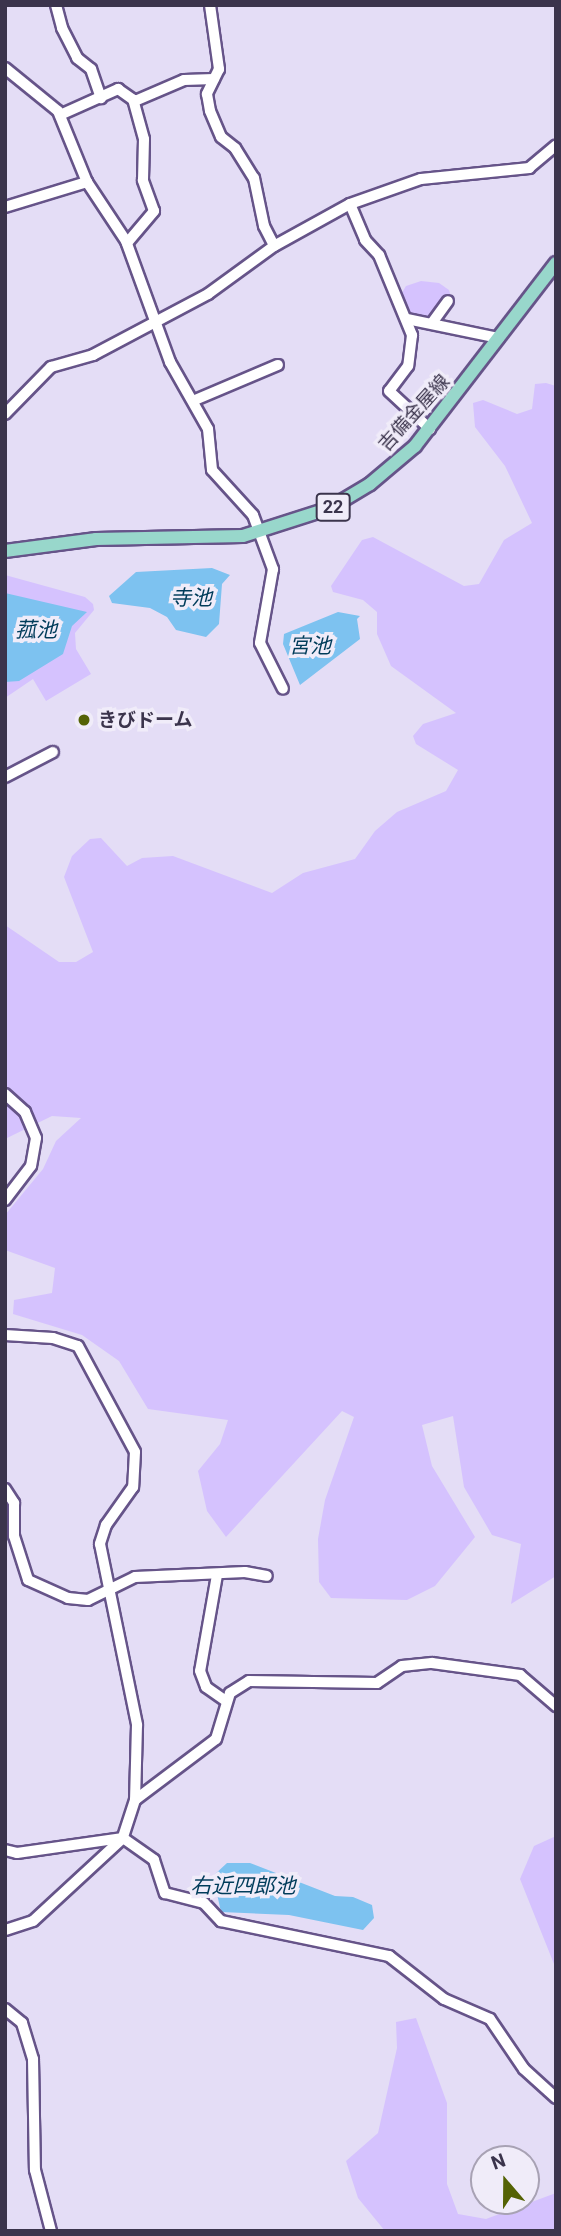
<!DOCTYPE html>
<meta charset="utf-8">
<style>
body{margin:0}
#map{position:relative;width:561px;height:2236px;overflow:hidden;background:#e4ddf6;font-family:Roboto,"Noto Sans JP",sans-serif}
div>[style]{position:absolute}
.green>*{inset:0;background:#d5c2fe}
.water>*{inset:0;background:#7dc2f0}
.roads{filter:drop-shadow(2px 0 #665489) drop-shadow(-2px 0 #665489) drop-shadow(0 2px #665489) drop-shadow(0 -2px #665489)}
.minor>*{height:10px;margin:-5px;padding:0 5px;transform-origin:5px;border-radius:5px;background:#fff}
.major>*{height:12px;margin:-6px;padding:0 6px;transform-origin:6px;border-radius:6px;background:#98d7cb}
.dots>*{width:19px;height:19px;translate:-50% -50%;box-sizing:border-box;border:4px solid #f0ecf9;border-radius:50%}
span{translate:-50% -50%;white-space:nowrap;text-align:center;line-height:1.15;-webkit-text-stroke:7px #f0ecf9;paint-order:stroke}
.shield-label span{padding:2px 5px;background:#f0ecf9;border:2px solid;border-radius:5px;-webkit-text-stroke-width:0}
.shield-label{font-size:18px;color:#3b344c;font-weight:700}
.street-label{font-size:19px;color:#3b344c}
.poi-label{font-size:19px;color:#3b344c;font-weight:700}
.left{translate:0 -50%;text-align:left}
.water-label{font-size:21px;color:#003c5a;font-style:italic}
.frame{position:absolute;inset:0;border:7px solid #3b344c;pointer-events:none}
.north{position:absolute;left:470px;top:2145px;width:70px;height:70px;box-sizing:border-box;background:#f0ecf9;border:2px solid #a8a2b4;border-radius:50%;rotate:340deg;font-size:19px;font-weight:700;line-height:28px;text-align:center;color:#3b344c}
.north::after{content:'';display:block;margin:auto;width:24px;height:32px;background:#556305;clip-path:polygon(50% 0,100% 100%,50% 72%,0 100%)}
</style>
<div id="map">
<div class="green">
<div style="clip-path:polygon(421px 281px,439px 283px,449px 290px,452px 300px,437px 321px,409px 316px,400px 296px,406px 286px)"></div>
<div style="clip-path:polygon(546px 383px,556px 386px,556px 1576px,511px 1604px,521px 1544px,492px 1535px,464px 1487px,453px 1416px,422px 1425px,432px 1466px,475px 1537px,435px 1586px,407px 1600px,331px 1598px,319px 1582px,318px 1539px,325px 1500px,354px 1417px,342px 1411px,226px 1537px,207px 1511px,198px 1471px,220px 1444px,228px 1420px,148px 1409px,119px 1361px,82px 1335px,13px 1314px,14px 1300px,52px 1293px,55px 1268px,5px 1250px,5px 1215px,43px 1169px,56px 1141px,81px 1118px,52px 1116px,5px 1139px,5px 925px,59px 962px,76px 962px,93px 952px,64px 877px,72px 856px,90px 839px,101px 838px,127px 866px,142px 858px,173px 856px,272px 893px,303px 873px,355px 859px,375px 831px,397px 812px,446px 791px,458px 770px,416px 744px,413px 736px,423px 724px,456px 713px,391px 666px,377px 634px,377px 612px,363px 600px,333px 592px,331px 586px,362px 540px,373px 537px,464px 586px,479px 584px,504px 540px,532px 523px,505px 466px,475px 427px,473px 403px,483px 400px,517px 414px,532px 409px,535px 384px)"></div>
<div style="clip-path:polygon(5px 575px,85px 597px,93px 604px,94px 610px,75px 633px,76px 649px,91px 674px,46px 701px,33px 679px,5px 698px)"></div>
<div style="clip-path:polygon(556px 1836px,556px 1969px,520px 1879px,534px 1846px)"></div>
<div style="clip-path:polygon(416px 2018px,447px 2103px,447px 2184px,458px 2214px,486px 2219px,556px 2193px,556px 2231px,385px 2231px,358px 2198px,346px 2161px,378px 2133px,397px 2048px,396px 2022px)"></div>
</div>
<div class="water">
<div style="clip-path:polygon(212px 568px,230px 575px,222px 584px,219px 624px,206px 637px,176px 630px,167px 617px,150px 608px,112px 603px,109px 596px,136px 572px)"></div>
<div style="clip-path:polygon(5px 593px,87px 612px,72px 626px,63px 654px,19px 681px,5px 682px)"></div>
<div style="clip-path:polygon(338px 612px,360px 616px,357px 619px,360px 639px,300px 685px,283px 644px,284px 634px)"></div>
<div style="clip-path:polygon(227px 1863px,250px 1863px,335px 1896px,353px 1897px,372px 1905px,374px 1918px,363px 1930px,289px 1915px,221px 1912px,213px 1876px)"></div>
</div>
<div class="roads">
<div class="minor">
<div style="left:56px;top:5px;width:24px;rotate:75deg"></div>
<div style="left:62px;top:28px;width:34px;rotate:63deg"></div>
<div style="left:77px;top:58px;width:18px;rotate:38deg"></div>
<div style="left:91px;top:69px;width:31px;rotate:71deg"></div>
<div style="left:210px;top:5px;width:65px;rotate:82deg"></div>
<div style="left:219px;top:69px;width:28px;rotate:116deg"></div>
<div style="left:207px;top:94px;width:17px;rotate:80deg"></div>
<div style="left:210px;top:111px;width:28px;rotate:67deg"></div>
<div style="left:221px;top:137px;width:18px;rotate:38deg"></div>
<div style="left:235px;top:148px;width:36px;rotate:58deg"></div>
<div style="left:254px;top:178px;width:49px;rotate:78.2deg"></div>
<div style="left:264px;top:226px;width:22px;rotate:63deg"></div>
<div style="left:5px;top:68px;width:68px;rotate:39.1deg"></div>
<div style="left:58px;top:111px;width:77px;rotate:67.8deg"></div>
<div style="left:87px;top:182px;width:71px;rotate:56.5deg"></div>
<div style="left:126px;top:241px;width:129px;rotate:70deg"></div>
<div style="left:170px;top:362px;width:77px;rotate:60.4deg"></div>
<div style="left:208px;top:429px;width:41px;rotate:84.4deg"></div>
<div style="left:212px;top:470px;width:61px;rotate:47.7deg"></div>
<div style="left:253px;top:515px;width:58px;rotate:69.7deg"></div>
<div style="left:273px;top:569px;width:75px;rotate:100deg"></div>
<div style="left:260px;top:643px;width:51px;rotate:63.4deg"></div>
<div style="left:60px;top:115px;width:64px;rotate:-24.1deg"></div>
<div style="left:118px;top:89px;width:21px;rotate:35deg"></div>
<div style="left:135px;top:101px;width:53px;rotate:-23.2deg"></div>
<div style="left:184px;top:80px;width:30px;rotate:-2deg"></div>
<div style="left:350px;top:204px;width:39px;rotate:67deg"></div>
<div style="left:365px;top:240px;width:21px;rotate:47deg"></div>
<div style="left:379px;top:255px;width:87px;rotate:67.6deg"></div>
<div style="left:412px;top:335px;width:31px;rotate:97deg"></div>
<div style="left:408px;top:366px;width:31px;rotate:127deg"></div>
<div style="left:389px;top:391px;width:56px;rotate:42.8deg"></div>
<div style="left:5px;top:207px;width:86px;rotate:-17deg"></div>
<div style="left:127px;top:243px;width:42px;rotate:-49.8deg"></div>
<div style="left:154px;top:211px;width:33px;rotate:-110deg"></div>
<div style="left:143px;top:180px;width:41px;rotate:-88.6deg"></div>
<div style="left:144px;top:139px;width:41px;rotate:-105.4deg"></div>
<div style="left:407px;top:319px;width:94px;rotate:11.7deg"></div>
<div style="left:432px;top:323px;width:27px;rotate:-54deg"></div>
<div style="left:195px;top:400px;width:90px;rotate:-22.9deg"></div>
<div style="left:5px;top:414px;width:66px;rotate:-45.6deg"></div>
<div style="left:51px;top:367px;width:44px;rotate:-15.9deg"></div>
<div style="left:93px;top:355px;width:130px;rotate:-27.9deg"></div>
<div style="left:208px;top:294px;width:82px;rotate:-36deg"></div>
<div style="left:274px;top:246px;width:87px;rotate:-28.9deg"></div>
<div style="left:350px;top:204px;width:75px;rotate:-19.4deg"></div>
<div style="left:421px;top:179px;width:109px;rotate:-5.8deg"></div>
<div style="left:529px;top:168px;width:35px;rotate:-40deg"></div>
<div style="left:5px;top:777px;width:54px;rotate:-27.5deg"></div>
<div style="left:5px;top:1094px;width:27px;rotate:42deg"></div>
<div style="left:25px;top:1112px;width:28px;rotate:67deg"></div>
<div style="left:36px;top:1138px;width:28px;rotate:100deg"></div>
<div style="left:31px;top:1166px;width:43px;rotate:127.4deg"></div>
<div style="left:5px;top:1335px;width:48px;rotate:3.6deg"></div>
<div style="left:53px;top:1338px;width:26px;rotate:18deg"></div>
<div style="left:78px;top:1346px;width:120px;rotate:61.7deg"></div>
<div style="left:135px;top:1452px;width:35px;rotate:93deg"></div>
<div style="left:133px;top:1487px;width:47px;rotate:125.4deg"></div>
<div style="left:106px;top:1525px;width:20px;rotate:108deg"></div>
<div style="left:100px;top:1544px;width:185px;rotate:78.4deg"></div>
<div style="left:137px;top:1725px;width:75px;rotate:91.5deg"></div>
<div style="left:135px;top:1800px;width:40px;rotate:108deg"></div>
<div style="left:123px;top:1838px;width:122px;rotate:137.3deg"></div>
<div style="left:33px;top:1921px;width:29px;rotate:162deg"></div>
<div style="left:5px;top:1489px;width:17px;rotate:57deg"></div>
<div style="left:14px;top:1503px;width:33px;rotate:90deg"></div>
<div style="left:14px;top:1536px;width:46px;rotate:72.3deg"></div>
<div style="left:28px;top:1580px;width:44px;rotate:24.2deg"></div>
<div style="left:68px;top:1598px;width:20px;rotate:6deg"></div>
<div style="left:88px;top:1600px;width:52px;rotate:-26.1deg"></div>
<div style="left:135px;top:1577px;width:110px;rotate:-2.6deg"></div>
<div style="left:245px;top:1572px;width:22px;rotate:10deg"></div>
<div style="left:217px;top:1575px;width:97px;rotate:100deg"></div>
<div style="left:200px;top:1671px;width:17px;rotate:69deg"></div>
<div style="left:206px;top:1687px;width:24px;rotate:35deg"></div>
<div style="left:135px;top:1800px;width:101px;rotate:-37deg"></div>
<div style="left:216px;top:1739px;width:48px;rotate:-73.1deg"></div>
<div style="left:230px;top:1693px;width:22px;rotate:-32deg"></div>
<div style="left:249px;top:1681px;width:128px;rotate:0.9deg"></div>
<div style="left:377px;top:1683px;width:30px;rotate:-34deg"></div>
<div style="left:402px;top:1666px;width:30px;rotate:-6deg"></div>
<div style="left:432px;top:1663px;width:89px;rotate:7.8deg"></div>
<div style="left:520px;top:1675px;width:48px;rotate:40.7deg"></div>
<div style="left:5px;top:1850px;width:12px;rotate:14deg"></div>
<div style="left:17px;top:1853px;width:107px;rotate:-8.1deg"></div>
<div style="left:123px;top:1838px;width:38px;rotate:35deg"></div>
<div style="left:154px;top:1860px;width:35px;rotate:72deg"></div>
<div style="left:165px;top:1893px;width:40px;rotate:14.4deg"></div>
<div style="left:204px;top:1903px;width:25px;rotate:47deg"></div>
<div style="left:221px;top:1921px;width:172px;rotate:11.8deg"></div>
<div style="left:389px;top:1956px;width:70px;rotate:38deg"></div>
<div style="left:444px;top:1999px;width:50px;rotate:23.5deg"></div>
<div style="left:490px;top:2019px;width:60px;rotate:55.8deg"></div>
<div style="left:524px;top:2069px;width:43px;rotate:42.2deg"></div>
<div style="left:5px;top:2009px;width:22px;rotate:39deg"></div>
<div style="left:22px;top:2023px;width:38px;rotate:73deg"></div>
<div style="left:33px;top:2059px;width:111px;rotate:89deg"></div>
<div style="left:35px;top:2170px;width:63px;rotate:75.3deg"></div>
</div>
<div class="major">
<div style="left:5px;top:551px;width:92px;rotate:-7.5deg"></div>
<div style="left:96px;top:539px;width:147px;rotate:-1.2deg"></div>
<div style="left:243px;top:536px;width:91px;rotate:-17.8deg"></div>
<div style="left:330px;top:508px;width:47px;rotate:-31deg"></div>
<div style="left:370px;top:484px;width:59px;rotate:-40.2deg"></div>
<div style="left:415px;top:446px;width:231px;rotate:-52.4deg"></div>
</div>
</div>
<div class="dots">
<div style="left:84px;top:720px;background:#556305"></div>
</div>
<div class="shield-label">
<span style="left:333px;top:507px">22</span>
</div>
<div class="street-label">
<span style="left:414px;top:413px;rotate:-48deg">吉備金屋線</span>
</div>
<div class="poi-label">
<span class="left" style="left:98px;top:720px">きびドーム</span>
</div>
<div class="water-label">
<span style="left:191px;top:598px">寺池</span>
<span style="left:36px;top:630px">菰池</span>
<span style="left:310px;top:646px">宮池</span>
<span style="left:243px;top:1886px">右近四郎池</span>
</div>
<div class="frame"></div>
<div class="north">N</div>
</div>
